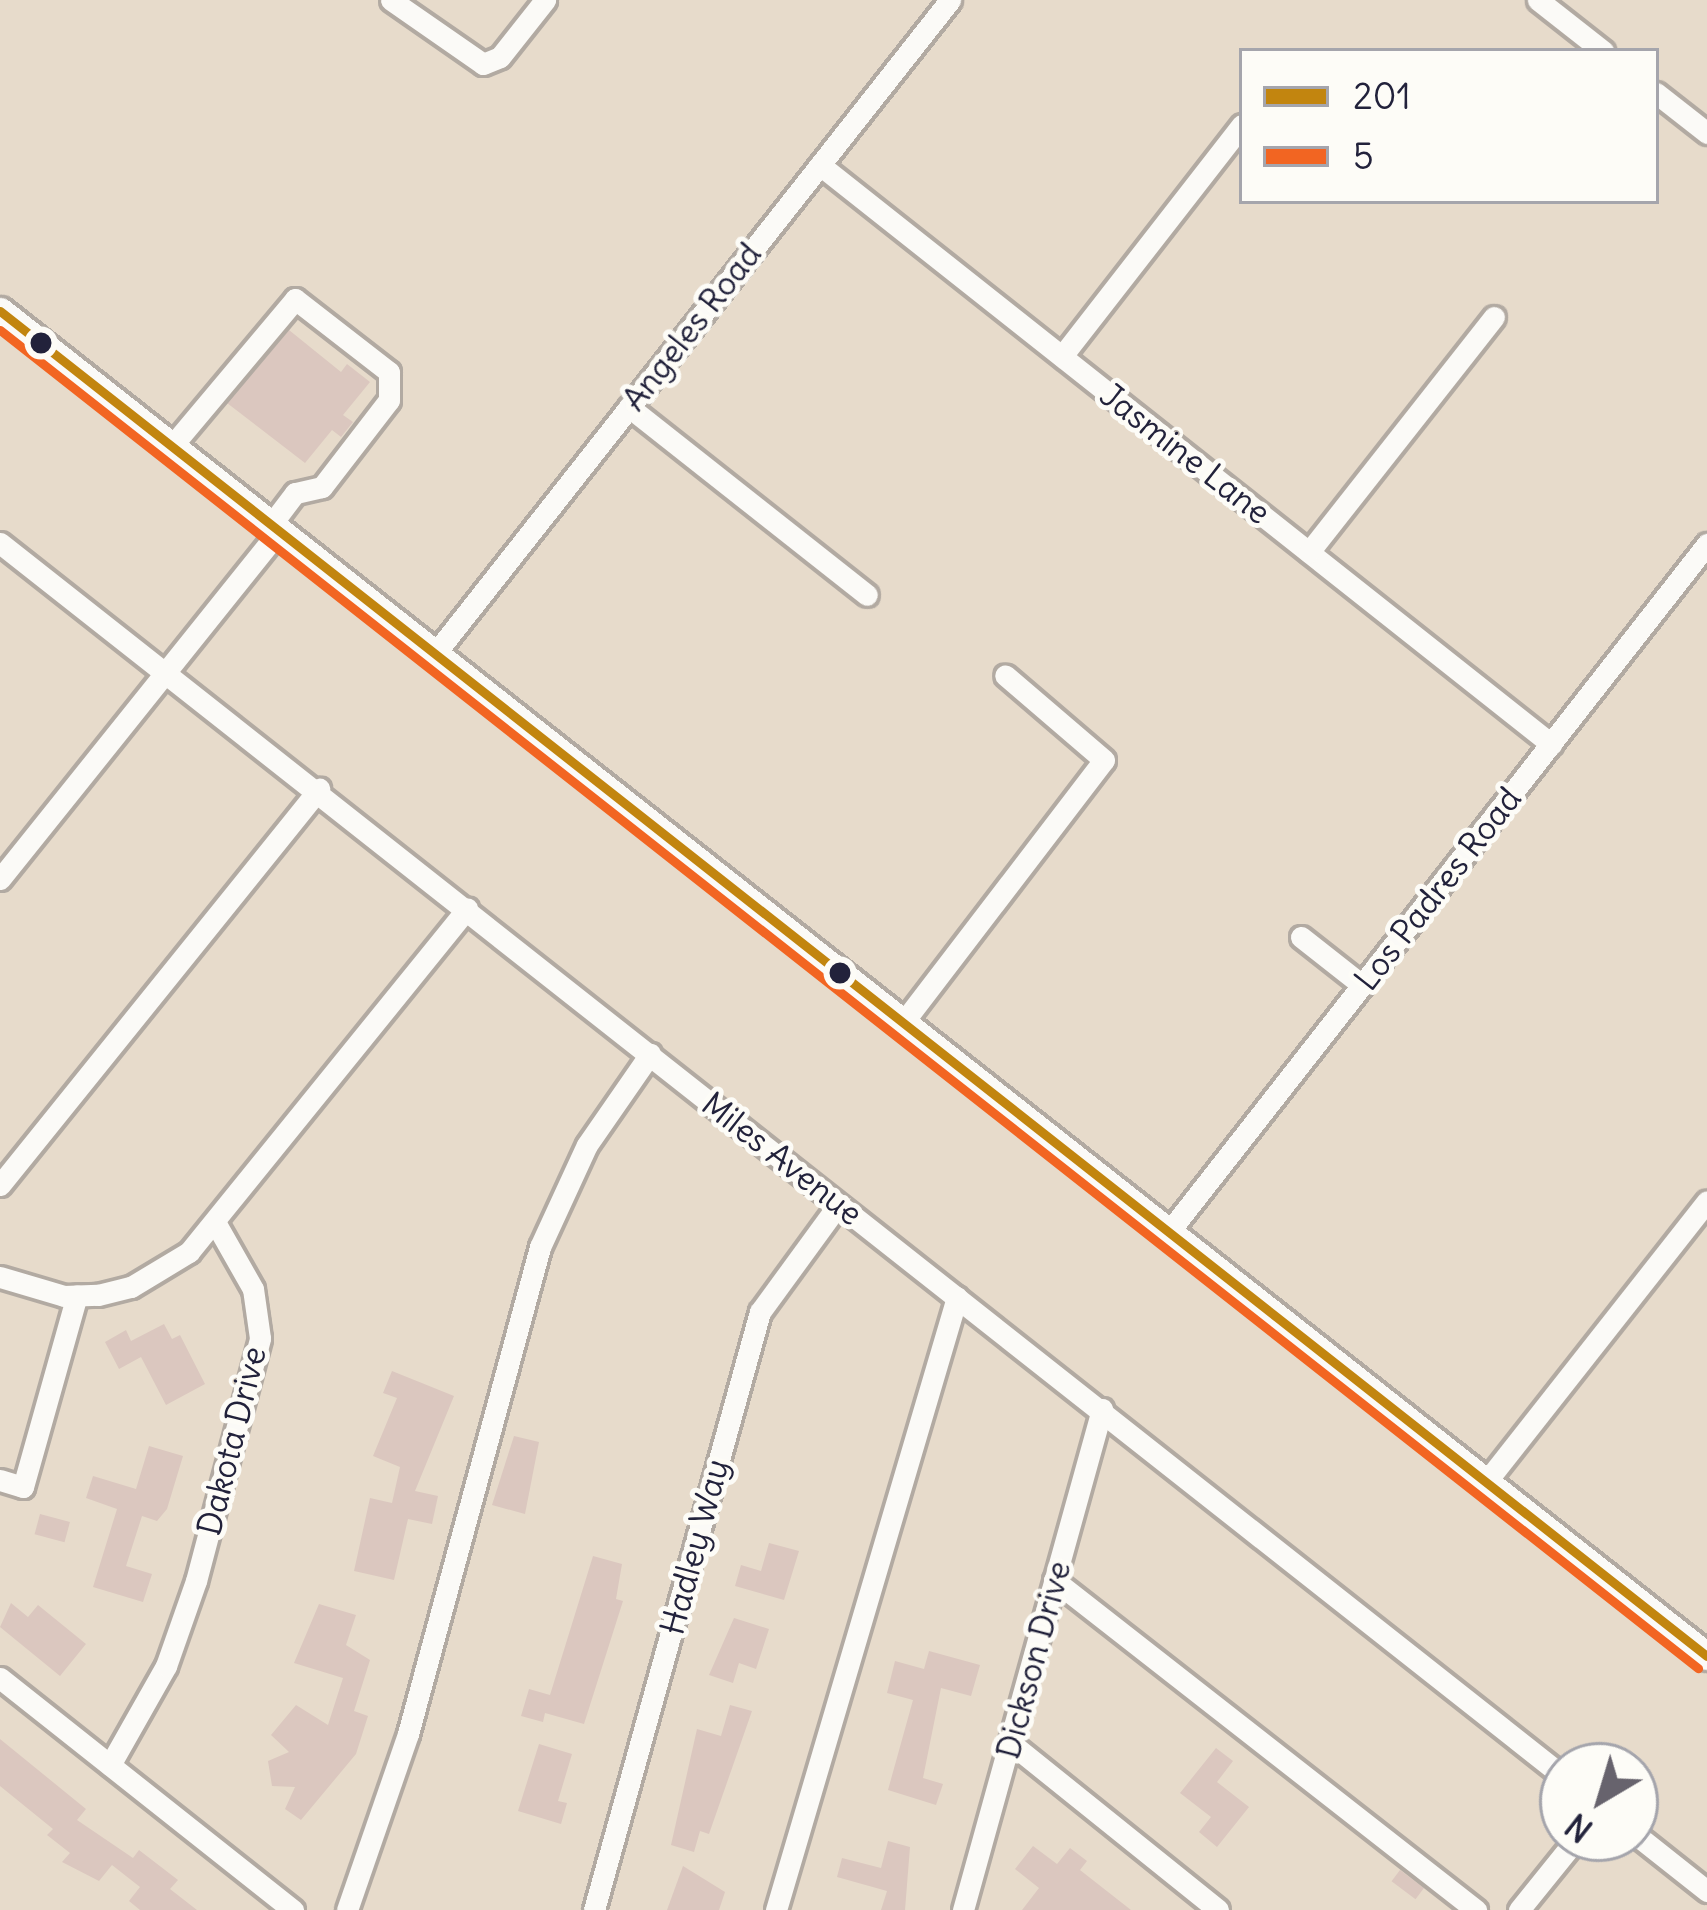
<!DOCTYPE html>
<style>
body{margin:0}
#map{position:relative;width:1707px;height:1910px;overflow:hidden;background:#e7dbcb;font-family:Delius,sans-serif}
div>[style]{position:absolute}
.building>*{inset:0;background:#dbc7bf;transform-origin:0 0}
.roads{filter:drop-shadow(3px 0 #b2aaa2) drop-shadow(-3px 0 #b2aaa2) drop-shadow(0 3px #b2aaa2) drop-shadow(0 -3px #b2aaa2)}
.minor>*{height:21px;margin:-10.5px;padding:0 10.5px;transform-origin:10.5px;border-radius:10.5px;background:#fbfaf7}
.major>*{height:27px;margin:-13.5px;padding:0 13.5px;transform-origin:13.5px;border-radius:13.5px;background:#fbfaf7}
.bus-1>*{height:9px;margin:-4.5px;padding:0 4.5px;transform-origin:4.5px;border-radius:4.5px;background:#c2850f}
.bus-2>*{height:9px;margin:-4.5px;padding:0 4.5px;transform-origin:4.5px;border-radius:4.5px;background:#f26522}
.dots>*{width:33px;height:33px;translate:-50% -50%;box-sizing:border-box;border:6px solid #fdfcf7;border-radius:50%}
span{translate:-50% -50%;white-space:nowrap;text-align:center;line-height:1.15;-webkit-text-stroke:10px #fdfcf7;paint-order:stroke}
.street-label{font-size:33px;color:#22223b}
.legend{position:absolute;left:1239px;top:48px;width:420px;height:156px;box-sizing:border-box;background:#fdfcf7;border:3px solid #a5a5ac;margin:0;padding:15px 21px;list-style:none;font-size:36px;color:#22223b}
.legend li{display:flex;align-items:center;gap:24px;height:60px}
.legend b{width:60px;border:3px solid #a5a5ac}
.north{position:absolute;left:1539px;top:1742px;width:120px;height:120px;box-sizing:border-box;background:#fdfcf7;border:3px solid #a5a5ac;border-radius:50%;rotate:218deg;font-size:33px;font-weight:700;line-height:48px;text-align:center;color:#22223b}
.north::after{content:'';display:block;margin:auto;width:42px;height:54px;background:#67636d;clip-path:polygon(50% 0,100% 100%,50% 72%,0 100%)}
</style>
<div id="map">
<div class="building">
<div style="clip-path:polygon(289px 330px,341px 372px,347px 364px,370px 382px,343px 415px,353px 422px,341px 437px,332px 430px,305px 463px,227px 403px)"></div>
<div style="clip-path:polygon(164px 1324px,172px 1339px,180px 1335px,205px 1384px,166px 1405px,141px 1357px,119px 1369px,105px 1342px,126px 1330px,131px 1341px)"></div>
<div style="clip-path:polygon(392px 1371px,454px 1396px,415px 1491px,438px 1496px,432px 1524px,408px 1519px,394px 1580px,354px 1571px,370px 1498px,392px 1503px,400px 1467px,373px 1456px,397px 1398px,383px 1393px)"></div>
<div style="clip-path:polygon(514px 1436px,539px 1442px,525px 1514px,492px 1505px)"></div>
<div style="clip-path:polygon(149px 1446px,183px 1456px,167px 1509px,157px 1521px,142px 1516px,126px 1566px,152px 1574px,143px 1602px,93px 1587px,117px 1509px,86px 1498px,93px 1476px,136px 1489px)"></div>
<div style="left:40px;top:1514px;width:31px;height:21px;rotate:15deg"></div>
<div style="clip-path:polygon(769px 1543px,799px 1551px,784px 1600px,735px 1586px,741px 1565px,761px 1571px)"></div>
<div style="clip-path:polygon(593px 1556px,622px 1564px,616px 1599px,623px 1601px,584px 1724px,545px 1713px,543px 1722px,521px 1716px,529px 1689px,550px 1695px)"></div>
<div style="clip-path:polygon(11px 1603px,28px 1617px,38px 1605px,86px 1644px,60px 1676px,0 1627px)"></div>
<div style="clip-path:polygon(319px 1604px,356px 1615px,346px 1645px,370px 1660px,354px 1711px,368px 1716px,356px 1754px,301px 1820px,285px 1809px,295px 1787px,272px 1786px,268px 1761px,289px 1752px,271px 1735px,296px 1705px,328px 1725px,343px 1678px,294px 1663px)"></div>
<div style="clip-path:polygon(734px 1618px,769px 1629px,756px 1669px,739px 1663px,733px 1683px,709px 1675px)"></div>
<div style="clip-path:polygon(929px 1651px,980px 1665px,971px 1696px,941px 1688px,923px 1778px,943px 1784px,936px 1805px,888px 1790px,913px 1700px,887px 1693px,895px 1661px,924px 1669px)"></div>
<div style="clip-path:polygon(730px 1705px,752px 1711px,709px 1834px,700px 1831px,694px 1852px,671px 1845px,697px 1729px,721px 1736px)"></div>
<div style="clip-path:polygon(0 1739px,86px 1809px,77px 1820px,133px 1858px,139px 1850px,178px 1880px,170px 1889px,197px 1910px,140px 1910px,129px 1901px,140px 1887px,112px 1865px,99px 1881px,62px 1862px,70px 1853px,47px 1835px,53px 1829px,0 1786px)"></div>
<div style="clip-path:polygon(539px 1744px,572px 1754px,558px 1801px,567px 1803px,561px 1824px,518px 1811px)"></div>
<div style="clip-path:polygon(1216px 1748px,1233px 1761px,1217px 1782px,1249px 1807px,1217px 1847px,1199px 1832px,1211px 1817px,1180px 1793px)"></div>
<div style="clip-path:polygon(888px 1841px,910px 1847px,905px 1910px,881px 1910px,887px 1891px,837px 1877px,842px 1858px,881px 1868px)"></div>
<div style="clip-path:polygon(1033px 1846px,1057px 1864px,1070px 1848px,1087px 1861px,1080px 1870px,1131px 1910px,1022px 1910px,1039px 1888px,1015px 1869px)"></div>
<div style="clip-path:polygon(683px 1866px,725px 1892px,719px 1910px,667px 1910px)"></div>
<div style="left:1400px;top:1870px;width:30px;height:14px;rotate:37deg"></div>
</div>
<div class="roads">
<div class="minor">
<div style="left:391px;top:0;width:112px;rotate:34.8deg"></div>
<div style="left:483px;top:64px;width:18px;rotate:-22deg"></div>
<div style="left:500px;top:57px;width:73px;rotate:-51.7deg"></div>
<div style="left:1538px;top:0;width:83px;rotate:38.1deg"></div>
<div style="left:1656px;top:93px;width:65px;rotate:38.1deg"></div>
<div style="left:820px;top:165px;width:933px;rotate:38.38deg"></div>
<div style="left:1062px;top:356px;width:293px;rotate:-52.1deg"></div>
<div style="left:629px;top:407px;width:303px;rotate:38.3deg"></div>
<div style="left:171px;top:447px;width:193px;rotate:-50deg"></div>
<div style="left:295px;top:299px;width:119px;rotate:37.8deg"></div>
<div style="left:389px;top:372px;width:28px;rotate:90deg"></div>
<div style="left:389px;top:400px;width:110px;rotate:127.6deg"></div>
<div style="left:322px;top:487px;width:28px;rotate:167deg"></div>
<div style="left:295px;top:493px;width:41px;rotate:127.1deg"></div>
<div style="left:0;top:543px;width:1991px;rotate:38.27deg"></div>
<div style="left:1309px;top:552px;width:299px;rotate:-51.8deg"></div>
<div style="left:434px;top:655px;width:834px;rotate:-51.77deg"></div>
<div style="left:0;top:879px;width:445px;rotate:-51.3deg"></div>
<div style="left:1301px;top:937px;width:78px;rotate:38.2deg"></div>
<div style="left:902px;top:1024px;width:332px;rotate:-52.6deg"></div>
<div style="left:1104px;top:760px;width:130px;rotate:-139.4deg"></div>
<div style="left:0;top:1185px;width:509px;rotate:-51.15deg"></div>
<div style="left:1168px;top:1233px;width:875px;rotate:-51.96deg"></div>
<div style="left:0;top:1277px;width:67px;rotate:16.5deg"></div>
<div style="left:64px;top:1296px;width:34px;rotate:-2deg"></div>
<div style="left:98px;top:1295px;width:34px;rotate:-14deg"></div>
<div style="left:131px;top:1287px;width:68px;rotate:-31.1deg"></div>
<div style="left:189px;top:1252px;width:442px;rotate:-51deg"></div>
<div style="left:0;top:1480px;width:24px;rotate:17deg"></div>
<div style="left:23px;top:1487px;width:199px;rotate:-74.3deg"></div>
<div style="left:1486px;top:1482px;width:357px;rotate:-51.8deg"></div>
<div style="left:1054px;top:1580px;width:536px;rotate:38.03deg"></div>
<div style="left:0;top:1678px;width:374px;rotate:38.4deg"></div>
<div style="left:1013px;top:1745px;width:263px;rotate:38.8deg"></div>
<div style="left:110px;top:1765px;width:114px;rotate:-60.5deg"></div>
<div style="left:166px;top:1666px;width:90px;rotate:-70.6deg"></div>
<div style="left:196px;top:1581px;width:251px;rotate:-75.2deg"></div>
<div style="left:260px;top:1338px;width:49px;rotate:-98.1deg"></div>
<div style="left:253px;top:1289px;width:77px;rotate:-119.6deg"></div>
<div style="left:1635px;top:1834px;width:92px;rotate:38.4deg"></div>
<div style="left:347px;top:1910px;width:186px;rotate:-70.9deg"></div>
<div style="left:408px;top:1734px;width:505px;rotate:-74.83deg"></div>
<div style="left:540px;top:1247px;width:112px;rotate:-65.3deg"></div>
<div style="left:587px;top:1145px;width:111px;rotate:-55.3deg"></div>
<div style="left:594px;top:1910px;width:621px;rotate:-74.49deg"></div>
<div style="left:760px;top:1312px;width:132px;rotate:-53.9deg"></div>
<div style="left:776px;top:1910px;width:639px;rotate:-73.55deg"></div>
<div style="left:963px;top:1910px;width:520px;rotate:-74.49deg"></div>
<div style="left:1519px;top:1910px;width:92px;rotate:-51.1deg"></div>
</div>
<div class="major">
<div style="left:0;top:311px;width:2173px;rotate:38.24deg"></div>
</div>
</div>
<div class="bus-1">
<div style="left:0;top:311px;width:2173px;rotate:38.24deg"></div>
</div>
<div class="bus-2">
<div style="left:0;top:330px;width:2162px;rotate:38.24deg"></div>
</div>
<div class="dots">
<div style="left:41px;top:343px;background:#22223b"></div>
<div style="left:840px;top:973px;background:#22223b"></div>
</div>
<div class="street-label">
<span style="left:692px;top:327px;rotate:-52deg">Angeles Road</span>
<span style="left:1185px;top:454px;rotate:38deg">Jasmine Lane</span>
<span style="left:1438px;top:889px;rotate:-52deg">Los Padres Road</span>
<span style="left:782px;top:1159px;rotate:38deg">Miles Avenue</span>
<span style="left:232px;top:1441px;rotate:-76deg">Dakota Drive</span>
<span style="left:695px;top:1547px;rotate:-75deg">Hadley Way</span>
<span style="left:1034px;top:1660px;rotate:-75deg">Dickson Drive</span>
</div>
<ul class="legend">
<li><b style="height:15px;background:#c2850f"></b>201</li>
<li><b style="height:15px;background:#f26522"></b>5</li>
</ul>
<div class="north">N</div>
</div>
